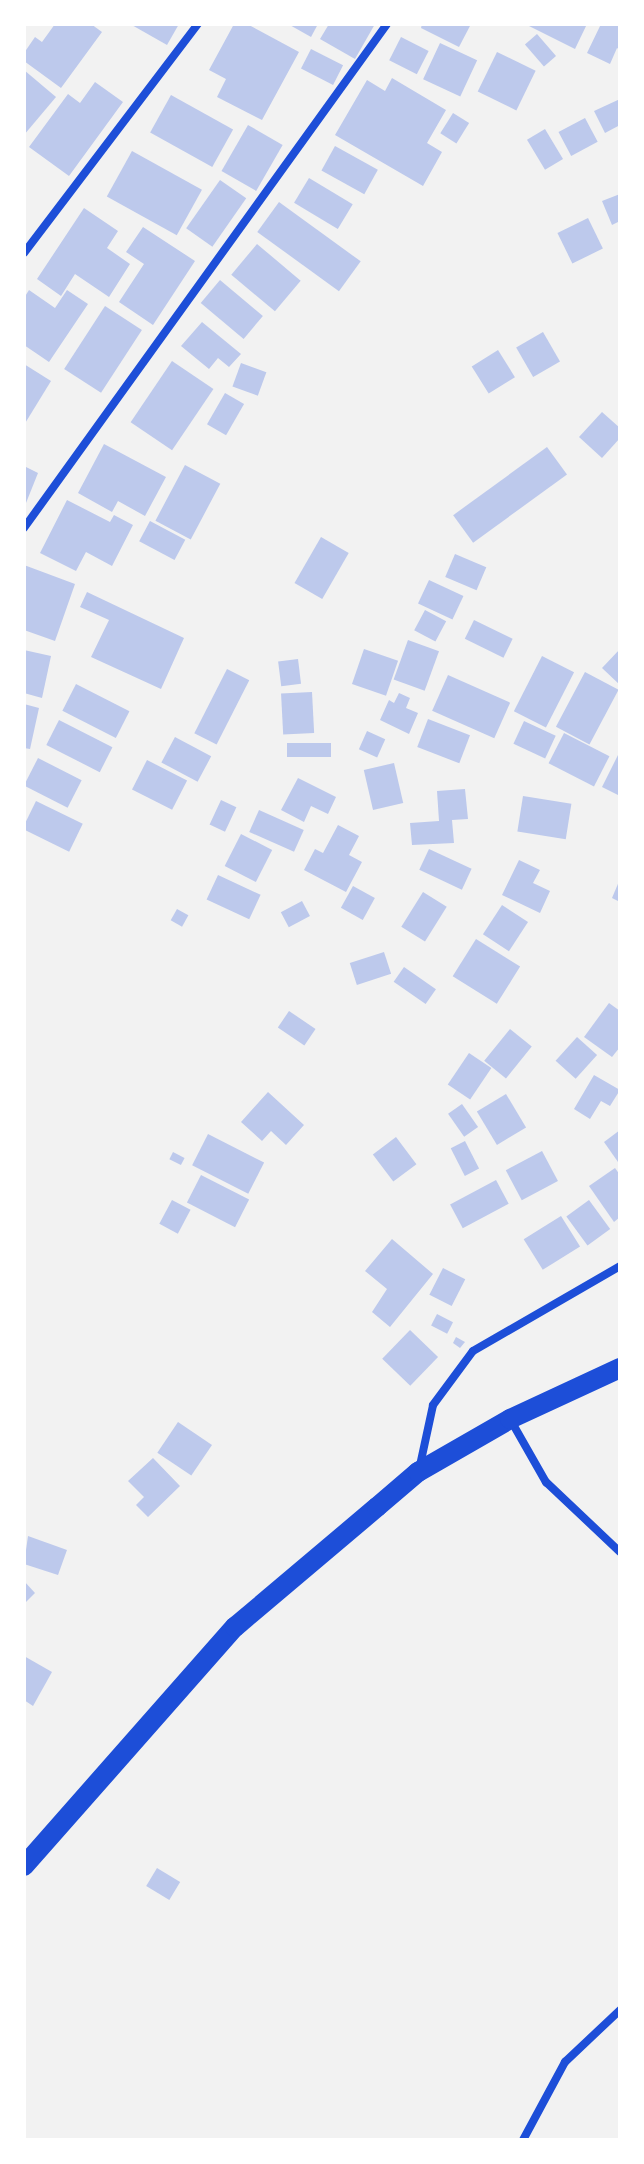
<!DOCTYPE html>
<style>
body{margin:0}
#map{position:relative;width:644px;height:2164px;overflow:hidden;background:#f2f2f2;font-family:Helvetica,sans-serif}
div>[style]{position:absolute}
.building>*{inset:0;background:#bdc9ec;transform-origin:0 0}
.minor>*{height:8px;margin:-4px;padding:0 4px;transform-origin:4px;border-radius:4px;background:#1d4ed8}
.primary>*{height:20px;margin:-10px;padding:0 10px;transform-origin:10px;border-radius:10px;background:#1d4ed8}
span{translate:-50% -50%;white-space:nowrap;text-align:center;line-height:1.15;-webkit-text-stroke:8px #fff;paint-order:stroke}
.frame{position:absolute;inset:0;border:26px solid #fff;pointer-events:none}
</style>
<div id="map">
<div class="building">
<div style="clip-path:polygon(55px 24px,91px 24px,102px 32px,61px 88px,24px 61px,24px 53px,35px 37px,42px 42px)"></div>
<div style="clip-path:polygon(130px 24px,179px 24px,167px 45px)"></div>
<div style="clip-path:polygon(234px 24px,247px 24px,299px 52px,262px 120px,217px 97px,226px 79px,209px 70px)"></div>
<div style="clip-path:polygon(288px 24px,318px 24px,311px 37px)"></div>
<div style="clip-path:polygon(329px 24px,375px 24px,355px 59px,320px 39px)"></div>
<div style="clip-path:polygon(422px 24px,471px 24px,459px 47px,421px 28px)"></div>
<div style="clip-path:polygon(525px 24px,587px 24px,575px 49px)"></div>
<div style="clip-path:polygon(601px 24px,620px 26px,620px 50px,617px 48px,610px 64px,587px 53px)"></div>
<div style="left:537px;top:34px;width:29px;height:16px;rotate:49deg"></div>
<div style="left:401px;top:37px;width:31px;height:26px;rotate:27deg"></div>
<div style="left:440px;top:43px;width:41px;height:40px;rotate:25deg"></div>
<div style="left:311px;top:49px;width:36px;height:22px;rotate:27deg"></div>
<div style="left:497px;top:52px;width:43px;height:44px;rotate:26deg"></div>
<div style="clip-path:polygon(24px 70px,56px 97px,24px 135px)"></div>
<div style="clip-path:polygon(392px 78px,446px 110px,427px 143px,442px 152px,423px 186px,335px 135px,367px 80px,385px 91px)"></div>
<div style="clip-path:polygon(95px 82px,123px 102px,69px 176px,29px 147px,68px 94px,80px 103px)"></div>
<div style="left:171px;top:95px;width:71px;height:43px;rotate:29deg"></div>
<div style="clip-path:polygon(620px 99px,620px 125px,605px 133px,594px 111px)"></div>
<div style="left:453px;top:113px;width:19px;height:24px;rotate:32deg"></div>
<div style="left:585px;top:118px;width:27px;height:30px;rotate:62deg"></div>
<div style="left:248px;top:125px;width:40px;height:53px;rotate:30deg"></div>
<div style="left:545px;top:129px;width:35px;height:21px;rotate:59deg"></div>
<div style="left:335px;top:146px;width:49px;height:28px;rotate:29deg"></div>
<div style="left:132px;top:151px;width:80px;height:52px;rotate:29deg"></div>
<div style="left:309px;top:178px;width:51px;height:29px;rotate:31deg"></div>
<div style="left:220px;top:180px;width:32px;height:59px;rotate:35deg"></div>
<div style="clip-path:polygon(620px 194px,620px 221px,612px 225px,602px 201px)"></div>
<div style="left:279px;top:202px;width:101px;height:37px;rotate:36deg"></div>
<div style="clip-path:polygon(84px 208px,118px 231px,107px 248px,130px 264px,109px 297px,75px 274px,61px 296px,37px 279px)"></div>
<div style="left:588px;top:218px;width:34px;height:34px;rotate:64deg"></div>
<div style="clip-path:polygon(143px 227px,195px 261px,153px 325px,119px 302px,144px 264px,126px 252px)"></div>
<div style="left:257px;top:244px;width:57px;height:40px;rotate:40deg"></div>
<div style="left:220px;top:280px;width:56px;height:30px;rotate:40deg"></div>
<div style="clip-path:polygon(29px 290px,55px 308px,67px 290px,88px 304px,49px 362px,24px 345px,24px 298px)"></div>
<div style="left:105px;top:306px;width:44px;height:75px;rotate:33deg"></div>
<div style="clip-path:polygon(202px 322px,241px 354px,229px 367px,218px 358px,209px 369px,181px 346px)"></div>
<div style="left:543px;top:332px;width:34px;height:31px;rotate:60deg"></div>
<div style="left:498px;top:350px;width:32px;height:31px;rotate:58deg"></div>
<div style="left:172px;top:361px;width:50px;height:74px;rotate:34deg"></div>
<div style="left:241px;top:363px;width:27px;height:25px;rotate:20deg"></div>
<div style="clip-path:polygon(24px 364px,51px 381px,24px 425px)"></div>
<div style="left:225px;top:393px;width:22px;height:36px;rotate:30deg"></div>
<div style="clip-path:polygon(602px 412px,620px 428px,620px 438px,602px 458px,579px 437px)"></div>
<div style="clip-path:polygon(104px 444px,166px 477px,145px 516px,118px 501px,112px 512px,78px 493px)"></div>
<div style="left:547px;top:447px;width:34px;height:116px;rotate:54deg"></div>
<div style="left:185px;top:465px;width:40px;height:63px;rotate:28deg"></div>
<div style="clip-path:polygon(24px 466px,38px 473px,24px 508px)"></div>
<div style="clip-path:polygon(67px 500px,110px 522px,114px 515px,133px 525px,112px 566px,86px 552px,76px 571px,40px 553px)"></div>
<div style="left:150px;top:521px;width:40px;height:23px;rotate:28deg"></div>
<div style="left:321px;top:537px;width:32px;height:53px;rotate:30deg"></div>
<div style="left:455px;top:554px;width:34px;height:25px;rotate:23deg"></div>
<div style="clip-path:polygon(24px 565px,75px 584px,55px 641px,24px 630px)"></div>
<div style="left:429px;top:580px;width:38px;height:26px;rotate:25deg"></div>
<div style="clip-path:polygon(87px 592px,184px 638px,161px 689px,91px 657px,109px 620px,80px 607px)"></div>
<div style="left:425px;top:610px;width:24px;height:23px;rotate:28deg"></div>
<div style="left:474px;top:620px;width:43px;height:21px;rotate:26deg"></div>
<div style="left:408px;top:640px;width:33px;height:42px;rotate:20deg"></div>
<div style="left:364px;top:649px;width:36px;height:37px;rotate:19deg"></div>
<div style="clip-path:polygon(620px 649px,620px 685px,602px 668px)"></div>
<div style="clip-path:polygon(24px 650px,51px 656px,42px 698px,24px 693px)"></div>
<div style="left:542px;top:656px;width:36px;height:62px;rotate:27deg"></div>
<div style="left:298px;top:659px;width:25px;height:20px;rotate:83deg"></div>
<div style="left:227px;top:669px;width:25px;height:72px;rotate:27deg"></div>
<div style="left:585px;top:672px;width:38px;height:62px;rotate:28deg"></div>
<div style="left:448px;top:675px;width:68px;height:39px;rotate:24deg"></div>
<div style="left:76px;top:684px;width:60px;height:30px;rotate:27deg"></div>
<div style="left:312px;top:692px;width:41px;height:31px;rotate:87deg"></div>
<div style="clip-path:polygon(399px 693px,410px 698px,406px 708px,418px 713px,409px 734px,380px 720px,389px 700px,394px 703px)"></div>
<div style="clip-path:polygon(24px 704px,39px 708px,30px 749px,24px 748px)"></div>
<div style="left:428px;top:719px;width:45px;height:30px;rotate:21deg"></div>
<div style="left:59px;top:720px;width:60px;height:28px;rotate:27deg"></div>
<div style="left:524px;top:721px;width:35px;height:25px;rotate:25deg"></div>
<div style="left:367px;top:731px;width:20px;height:20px;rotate:24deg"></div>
<div style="left:564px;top:733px;width:51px;height:34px;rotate:27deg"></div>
<div style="left:175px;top:737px;width:41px;height:29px;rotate:28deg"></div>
<div style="left:287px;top:743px;width:44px;height:14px"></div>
<div style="clip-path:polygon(620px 751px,620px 796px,602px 787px)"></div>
<div style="left:38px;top:758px;width:49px;height:31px;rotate:27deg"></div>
<div style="left:147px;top:760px;width:45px;height:33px;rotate:27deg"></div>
<div style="left:394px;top:763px;width:41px;height:31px;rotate:77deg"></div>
<div style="clip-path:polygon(298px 778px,336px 797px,328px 814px,311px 806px,304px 822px,281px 810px)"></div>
<div style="clip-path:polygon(465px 789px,468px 819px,452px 820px,454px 843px,412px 845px,410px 823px,439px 821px,437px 791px)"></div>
<div style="left:523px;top:796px;width:49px;height:36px;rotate:9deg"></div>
<div style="left:221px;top:800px;width:17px;height:27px;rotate:25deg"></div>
<div style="left:36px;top:801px;width:52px;height:31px;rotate:26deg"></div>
<div style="left:259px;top:810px;width:49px;height:24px;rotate:24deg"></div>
<div style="clip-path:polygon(338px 825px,359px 836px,349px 855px,362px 862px,346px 892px,304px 870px,315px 849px,323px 853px)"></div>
<div style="left:241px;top:834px;width:35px;height:36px;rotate:27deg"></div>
<div style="left:429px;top:849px;width:47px;height:23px;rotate:25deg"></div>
<div style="clip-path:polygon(519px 860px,540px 870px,533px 883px,550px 891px,540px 913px,502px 895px)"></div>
<div style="left:218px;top:875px;width:47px;height:27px;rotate:25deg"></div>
<div style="clip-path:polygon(620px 879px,620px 902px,612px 898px)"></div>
<div style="left:353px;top:886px;width:25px;height:25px;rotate:29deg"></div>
<div style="left:423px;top:892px;width:28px;height:41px;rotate:32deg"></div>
<div style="left:302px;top:901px;width:17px;height:24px;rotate:62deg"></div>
<div style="left:502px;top:905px;width:31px;height:35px;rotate:33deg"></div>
<div style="left:177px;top:909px;width:13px;height:13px;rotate:29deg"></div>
<div style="left:476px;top:939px;width:52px;height:44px;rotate:32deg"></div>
<div style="left:384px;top:952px;width:23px;height:36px;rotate:72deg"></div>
<div style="left:404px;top:967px;width:39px;height:18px;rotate:35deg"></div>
<div style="clip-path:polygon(609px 1003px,620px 1011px,620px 1047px,612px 1057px,584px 1037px)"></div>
<div style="left:289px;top:1011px;width:32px;height:20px;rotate:34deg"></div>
<div style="left:510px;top:1029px;width:28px;height:41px;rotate:39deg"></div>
<div style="left:577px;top:1037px;width:27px;height:32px;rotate:42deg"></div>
<div style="left:469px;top:1053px;width:27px;height:38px;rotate:34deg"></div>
<div style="clip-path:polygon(594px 1075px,620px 1090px,610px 1106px,601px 1101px,590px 1119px,574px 1109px)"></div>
<div style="clip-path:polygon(268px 1092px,304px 1125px,286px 1145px,271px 1131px,262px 1141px,241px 1122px)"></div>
<div style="left:506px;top:1094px;width:39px;height:34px;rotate:59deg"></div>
<div style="left:462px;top:1104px;width:28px;height:17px;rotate:55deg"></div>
<div style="clip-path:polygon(620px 1130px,620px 1161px,618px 1162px,604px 1142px)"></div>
<div style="left:208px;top:1134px;width:63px;height:35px;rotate:27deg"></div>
<div style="left:396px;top:1137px;width:34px;height:29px;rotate:53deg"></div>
<div style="left:465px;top:1141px;width:31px;height:16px;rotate:63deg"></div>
<div style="left:542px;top:1151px;width:34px;height:41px;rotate:62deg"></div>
<div style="left:173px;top:1152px;width:13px;height:8px;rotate:27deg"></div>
<div style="clip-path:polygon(615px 1168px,620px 1175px,620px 1217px,614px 1222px,589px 1186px)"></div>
<div style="left:201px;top:1175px;width:54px;height:31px;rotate:27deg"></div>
<div style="left:496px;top:1180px;width:27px;height:52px;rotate:62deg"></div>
<div style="left:172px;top:1200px;width:21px;height:27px;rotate:28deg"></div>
<div style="left:589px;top:1200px;width:36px;height:28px;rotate:54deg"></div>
<div style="left:561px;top:1216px;width:36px;height:44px;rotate:58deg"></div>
<div style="clip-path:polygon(392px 1239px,433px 1274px,390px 1327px,372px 1312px,387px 1289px,365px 1271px)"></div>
<div style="left:443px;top:1268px;width:25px;height:30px;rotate:27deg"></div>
<div style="left:437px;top:1314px;width:18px;height:13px;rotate:27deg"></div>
<div style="left:410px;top:1330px;width:39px;height:40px;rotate:44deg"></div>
<div style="clip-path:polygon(456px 1337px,465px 1342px,460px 1348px,453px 1343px)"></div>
<div style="left:178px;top:1422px;width:41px;height:37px;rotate:34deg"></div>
<div style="clip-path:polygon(153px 1458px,180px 1486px,148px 1517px,136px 1505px,144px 1497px,128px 1481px)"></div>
<div style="clip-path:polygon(28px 1536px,67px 1550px,58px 1575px,24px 1564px)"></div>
<div style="clip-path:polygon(24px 1581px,35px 1593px,24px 1604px)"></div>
<div style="clip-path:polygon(24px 1656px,52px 1672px,33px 1706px,24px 1700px)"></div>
<div style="left:157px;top:1868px;width:27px;height:21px;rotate:31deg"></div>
</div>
<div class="minor">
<div style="left:24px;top:253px;width:288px;rotate:-52.8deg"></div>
<div style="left:24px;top:528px;width:621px;rotate:-54.24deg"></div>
<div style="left:510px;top:1419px;width:73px;rotate:60.3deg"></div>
<div style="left:546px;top:1482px;width:102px;rotate:43.4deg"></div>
<div style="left:419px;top:1470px;width:66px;rotate:-77.8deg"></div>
<div style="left:433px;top:1405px;width:67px;rotate:-53.5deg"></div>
<div style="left:473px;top:1351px;width:170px;rotate:-30deg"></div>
<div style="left:523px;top:2140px;width:89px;rotate:-61.7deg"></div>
<div style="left:565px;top:2062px;width:76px;rotate:-43.4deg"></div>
</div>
<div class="primary">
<div style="left:24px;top:1866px;width:319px;rotate:-48.6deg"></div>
<div style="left:235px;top:1627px;width:186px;rotate:-40.2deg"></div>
<div style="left:377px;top:1507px;width:54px;rotate:-40.5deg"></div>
<div style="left:418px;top:1472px;width:106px;rotate:-29.9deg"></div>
<div style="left:510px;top:1419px;width:121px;rotate:-24.9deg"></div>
</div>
<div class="frame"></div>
</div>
